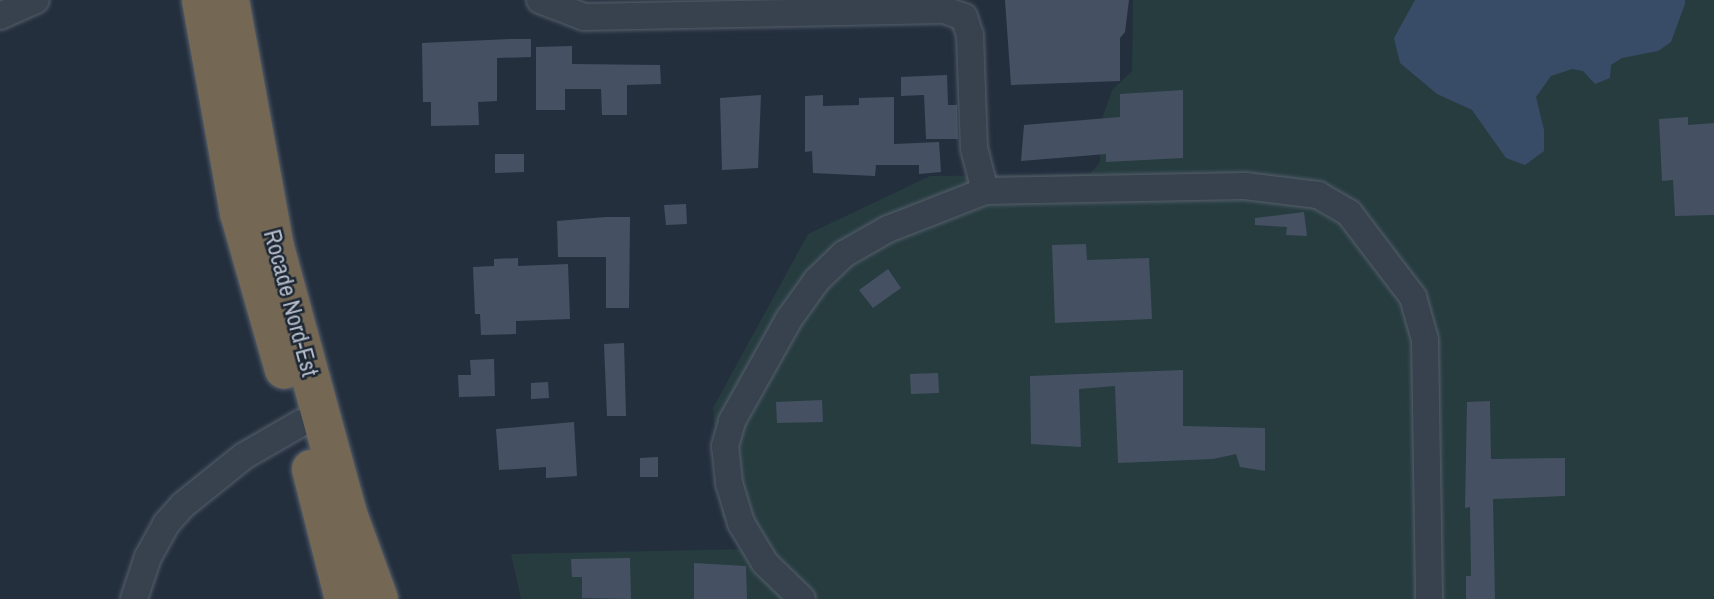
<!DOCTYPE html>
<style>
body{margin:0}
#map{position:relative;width:1714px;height:599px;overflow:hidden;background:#242f3e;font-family:"Archivo Narrow",sans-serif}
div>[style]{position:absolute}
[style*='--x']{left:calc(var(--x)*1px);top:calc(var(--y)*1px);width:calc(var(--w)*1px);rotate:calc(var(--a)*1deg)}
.green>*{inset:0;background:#263c3f}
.water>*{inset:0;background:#394c67}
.building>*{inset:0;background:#455162}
.roads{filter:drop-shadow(0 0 2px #565f6c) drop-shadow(0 0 2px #565f6c)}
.minor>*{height:26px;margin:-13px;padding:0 13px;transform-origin:13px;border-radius:13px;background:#38414e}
.highway>*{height:38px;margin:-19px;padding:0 19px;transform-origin:19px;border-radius:19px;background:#746855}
span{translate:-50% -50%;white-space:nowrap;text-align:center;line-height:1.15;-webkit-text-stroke:5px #1d2633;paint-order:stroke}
.street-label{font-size:24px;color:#b4bcc9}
</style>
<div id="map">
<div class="green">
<i style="clip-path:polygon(1133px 0,1714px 0,1714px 599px,521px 599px,511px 554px,750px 549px,722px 517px,713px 408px,808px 234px,930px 176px,1090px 174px,1100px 162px,1101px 122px,1112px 90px,1132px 71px)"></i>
</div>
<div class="water">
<i style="clip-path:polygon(1415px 0,1685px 0,1685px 4px,1671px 42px,1658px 51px,1622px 58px,1611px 65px,1610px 78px,1595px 84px,1583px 71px,1572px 69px,1551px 76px,1536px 97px,1544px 130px,1544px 151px,1525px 165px,1506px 158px,1472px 110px,1437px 94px,1400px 63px,1394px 38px)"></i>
</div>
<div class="building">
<i style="clip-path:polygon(1005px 0,1129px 0,1125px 32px,1120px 38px,1120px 81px,1011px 85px)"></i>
<i style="clip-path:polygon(510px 39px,531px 39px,531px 57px,497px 58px,497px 101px,478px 102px,479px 125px,431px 126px,431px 102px,423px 102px,422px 43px)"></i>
<i style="clip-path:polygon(572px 46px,572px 64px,660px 65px,661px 84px,627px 85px,627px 115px,602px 115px,601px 89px,565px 89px,565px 110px,536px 110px,536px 47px)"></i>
<i style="clip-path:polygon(947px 75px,948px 105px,957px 105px,958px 139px,926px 139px,924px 95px,901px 96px,901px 77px)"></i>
<i style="clip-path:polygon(1183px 90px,1183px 158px,1106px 162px,1106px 154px,1021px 161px,1024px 125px,1120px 117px,1120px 94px)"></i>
<i style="clip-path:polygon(761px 95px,758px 168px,722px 170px,720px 98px)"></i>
<i style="clip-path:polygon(823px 95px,823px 106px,859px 105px,859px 98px,894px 97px,894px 144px,939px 142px,941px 172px,919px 174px,919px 165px,876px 165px,875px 176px,813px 173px,812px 151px,805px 152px,805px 96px)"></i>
<i style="clip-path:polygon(1688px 117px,1688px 125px,1714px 123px,1714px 215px,1675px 216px,1673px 180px,1662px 181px,1659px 119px)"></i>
<i style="clip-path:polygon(495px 154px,524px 154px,524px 172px,495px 173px)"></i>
<i style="clip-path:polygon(686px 204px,687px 224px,666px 225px,664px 205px)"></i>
<i style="clip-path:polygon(1304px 212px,1307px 236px,1286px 235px,1287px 227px,1255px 225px,1255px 218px)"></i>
<i style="clip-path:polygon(606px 217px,630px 217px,629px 308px,606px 308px,606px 257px,558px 257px,557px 221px)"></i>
<i style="clip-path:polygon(1086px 244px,1087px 260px,1149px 258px,1152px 319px,1055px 323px,1052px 245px)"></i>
<i style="clip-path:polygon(518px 258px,518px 266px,568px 264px,570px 319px,516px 321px,516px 334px,481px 335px,480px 314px,475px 314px,473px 267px,494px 266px,494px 259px)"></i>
<i style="clip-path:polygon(888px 269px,901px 288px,873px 308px,859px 290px)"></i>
<i style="clip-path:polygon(624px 343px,626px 416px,607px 416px,604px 344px)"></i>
<i style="clip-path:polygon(494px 359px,495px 396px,459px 397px,458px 375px,471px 375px,470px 360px)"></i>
<i style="clip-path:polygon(1183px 370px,1183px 426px,1265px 428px,1265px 471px,1240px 467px,1236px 454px,1213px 459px,1118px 463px,1115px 386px,1079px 389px,1081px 447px,1031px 444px,1030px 376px)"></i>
<i style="clip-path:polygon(938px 373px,939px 393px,911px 394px,910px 374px)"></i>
<i style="clip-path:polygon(548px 382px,549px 398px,531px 399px,531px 383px)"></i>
<i style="clip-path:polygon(822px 400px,823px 422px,777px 423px,776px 402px)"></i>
<i style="clip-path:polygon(1490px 401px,1491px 459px,1565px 458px,1565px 496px,1493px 499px,1495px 599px,1466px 599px,1466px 576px,1471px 576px,1470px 507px,1465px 508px,1467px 402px)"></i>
<i style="clip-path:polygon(574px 422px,577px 476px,546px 478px,546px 467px,499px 470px,496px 429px)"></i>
<i style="clip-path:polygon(658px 457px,658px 477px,640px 477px,640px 458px)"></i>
<i style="clip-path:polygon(630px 558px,631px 599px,582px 598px,582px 577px,572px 577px,571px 559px)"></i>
<i style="clip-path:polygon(694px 563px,746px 566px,747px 599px,694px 599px)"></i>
</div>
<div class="roads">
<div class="minor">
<i style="--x:540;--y:0;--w:47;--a:21.1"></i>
<i style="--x:584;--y:17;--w:360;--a:-1.1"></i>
<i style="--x:944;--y:10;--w:21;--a:19"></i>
<i style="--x:964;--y:17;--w:19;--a:72"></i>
<i style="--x:970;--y:35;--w:113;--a:88"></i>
<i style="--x:974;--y:148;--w:44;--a:75.7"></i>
<i style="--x:0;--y:16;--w:39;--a:-24"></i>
<i style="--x:134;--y:599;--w:44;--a:-71.6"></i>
<i style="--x:148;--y:557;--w:38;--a:-61"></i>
<i style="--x:166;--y:524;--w:25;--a:-48"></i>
<i style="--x:183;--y:505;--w:78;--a:-38.8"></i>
<i style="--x:244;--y:456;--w:66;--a:-30.1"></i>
<i style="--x:802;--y:599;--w:52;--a:-135.8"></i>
<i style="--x:765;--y:563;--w:47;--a:-121"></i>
<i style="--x:741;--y:523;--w:42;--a:-106.7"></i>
<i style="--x:729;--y:483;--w:37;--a:-96"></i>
<i style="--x:725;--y:446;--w:26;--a:-74"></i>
<i style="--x:732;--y:421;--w:117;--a:-60.8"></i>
<i style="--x:789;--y:319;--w:48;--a:-54.3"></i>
<i style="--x:817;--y:280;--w:37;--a:-44"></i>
<i style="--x:844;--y:254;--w:51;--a:-29.6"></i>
<i style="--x:888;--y:229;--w:104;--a:-21.4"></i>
<i style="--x:985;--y:191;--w:260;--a:-1.1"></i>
<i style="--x:1245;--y:186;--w:74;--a:7"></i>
<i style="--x:1318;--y:195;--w:36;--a:30"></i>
<i style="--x:1349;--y:213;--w:106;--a:52.7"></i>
<i style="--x:1413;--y:297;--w:45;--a:74.4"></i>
<i style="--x:1425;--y:340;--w:259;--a:89.1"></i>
</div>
<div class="highway">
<i style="--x:201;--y:0;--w:216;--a:79.9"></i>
<i style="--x:239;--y:213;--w:163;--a:74"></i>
<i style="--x:230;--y:0;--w:251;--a:79.7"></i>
<i style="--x:275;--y:247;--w:277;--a:74.7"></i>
<i style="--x:348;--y:514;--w:90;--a:70"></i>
<i style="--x:311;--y:469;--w:134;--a:75.8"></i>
</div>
</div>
<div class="street-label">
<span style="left:291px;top:303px;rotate:75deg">Rocade Nord-Est</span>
</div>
</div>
